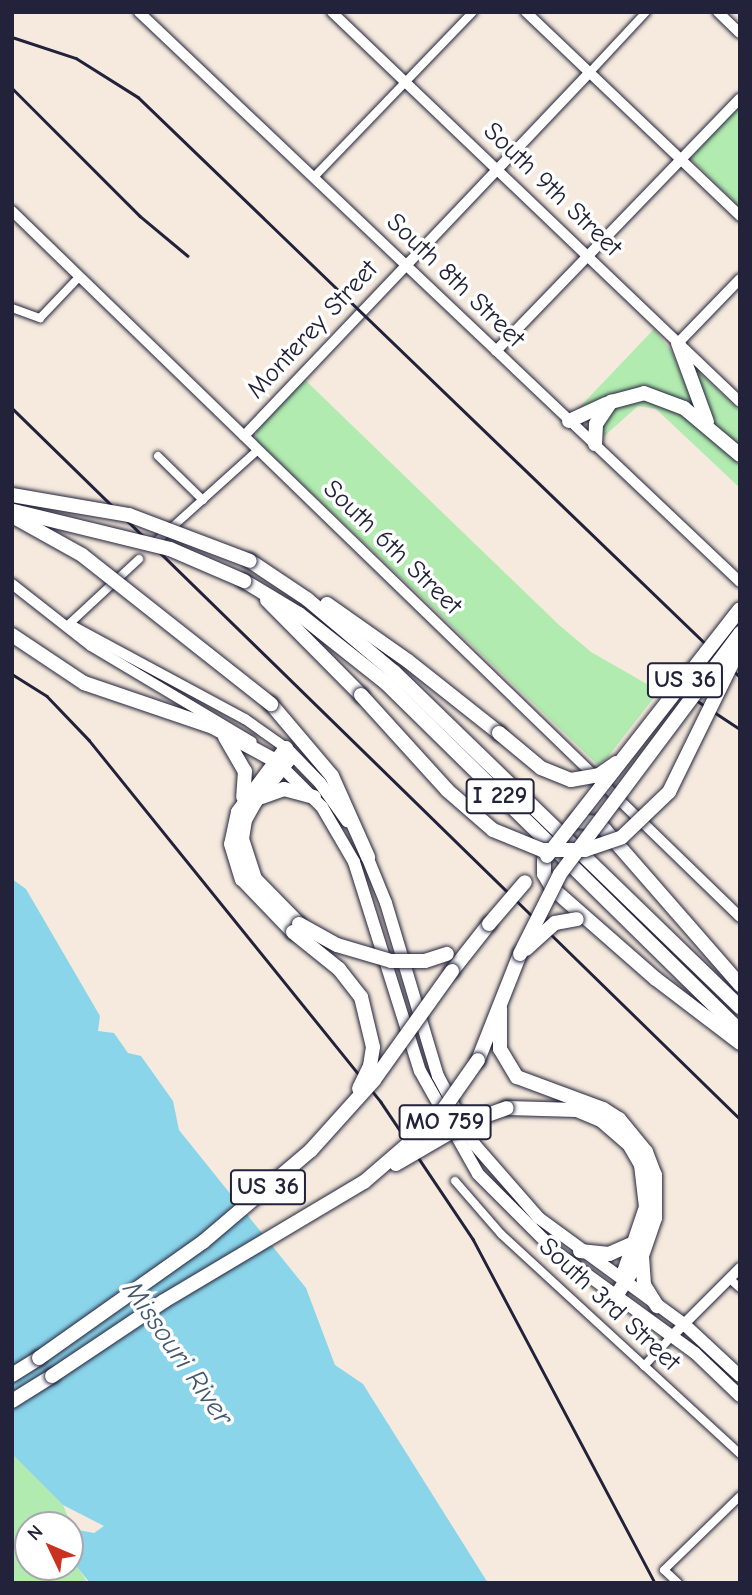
<!DOCTYPE html>
<style>
body{margin:0}
#map{position:relative;width:752px;height:1595px;overflow:hidden;background:#f5eadd;font-family:"Comic Neue",sans-serif}
div>[style]{position:absolute}
[style*='--x']{left:calc(var(--x)*1px);top:calc(var(--y)*1px);width:calc(var(--w)*1px);rotate:calc(var(--a)*1deg)}
.green>*{inset:0;background:#b1ebaf}
.water>*{inset:0;background:#8bd5eb}
.roads{filter:drop-shadow(0 0 2px #22223b) drop-shadow(0 0 2px #22223b)}
.street>*{height:8px;margin:-4px;padding:0 4px;transform-origin:4px;border-radius:4px;background:#fff}
.secondary>*{height:10px;margin:-5px;padding:0 5px;transform-origin:5px;border-radius:5px;background:#fff}
.primary>*{height:12px;margin:-6px;padding:0 6px;transform-origin:6px;border-radius:6px;background:#fff}
.highway>*{height:14px;margin:-7px;padding:0 7px;transform-origin:7px;border-radius:7px;background:#fff}
.rail>*{height:2.5px;margin:-1.25px;padding:0 1.25px;transform-origin:1.25px;border-radius:1.25px;background:#22223b}
.bridges{filter:drop-shadow(0 0 2px #22223b) drop-shadow(0 0 2px #22223b)}
.highway-bridge>*{height:14px;margin:-7px;padding:0 7px;transform-origin:7px;border-radius:7px;background:#fff}
span{translate:-50% -50%;white-space:nowrap;text-align:center;line-height:1.15;-webkit-text-stroke:7px #fff;paint-order:stroke}
.shield-label span{padding:2px 5px;background:#fff;border:2px solid;border-radius:5px;-webkit-text-stroke-width:0}
.shield-label{font-size:24px;color:#22223b;font-weight:700}
.street-label{font-size:26px;color:#22223b}
.water-label{font-size:28px;color:#425870;font-style:italic}
.frame{position:absolute;inset:0;border:14px solid #22223b;pointer-events:none}
.north{position:absolute;left:14px;top:1511px;width:70px;height:70px;box-sizing:border-box;background:#fff;border:2px solid #a7a7b1;border-radius:50%;rotate:314deg;font-size:19px;font-weight:700;line-height:28px;text-align:center;color:#22223b}
.north::after{content:'';display:block;margin:auto;width:24px;height:32px;background:#c8321e;clip-path:polygon(50% 0,100% 100%,50% 72%,0 100%)}
</style>
<div id="map">
<div class="green">
<i style="clip-path:polygon(740px 105px,740px 207px,690px 158px)"></i>
<i style="clip-path:polygon(654px 329px,672px 352px,698px 414px,677px 399px,639px 388px,623px 391px,574px 413px)"></i>
<i style="clip-path:polygon(690px 364px,740px 411px,740px 450px,708px 418px)"></i>
<i style="clip-path:polygon(304px 379px,559px 625px,591px 652px,659px 691px,607px 758px,598px 765px,256px 440px,257px 429px)"></i>
<i style="clip-path:polygon(644px 397px,669px 403px,740px 465px,740px 488px,656px 409px,638px 406px,602px 438px,600px 424px,609px 407px)"></i>
<i style="clip-path:polygon(12px 1454px,63px 1505px,73px 1529px,70px 1535px,70px 1525px,28px 1525px,28px 1567px,70px 1567px,70px 1556px,88px 1583px,12px 1583px)"></i>
</div>
<div class="water">
<i style="clip-path:polygon(12px 879px,26px 889px,100px 1016px,98px 1031px,114px 1033px,128px 1053px,141px 1056px,173px 1101px,179px 1130px,306px 1288px,335px 1365px,363px 1384px,488px 1583px,90px 1583px,72px 1561px,73px 1529px,94px 1533px,104px 1526px,63px 1505px,12px 1454px)"></i>
</div>
<div class="roads">
<div class="street">
<i style="--x:590;--y:72;--w:82;--a:-47"></i>
<i style="--x:314;--y:177;--w:229;--a:-46.1"></i>
<i style="--x:12;--y:308;--w:30;--a:20"></i>
<i style="--x:40;--y:318;--w:57;--a:-46.4"></i>
<i style="--x:158;--y:456;--w:63;--a:44.4"></i>
<i style="--x:159;--y:539;--w:133;--a:-42"></i>
<i style="--x:68;--y:625;--w:97;--a:-42.9"></i>
<i style="--x:455;--y:1181;--w:70;--a:49"></i>
<i style="--x:501;--y:1234;--w:325;--a:42.6"></i>
<i style="--x:730;--y:1279;--w:13;--a:42"></i>
<i style="--x:644;--y:1366;--w:41;--a:-47"></i>
<i style="--x:678;--y:1583;--w:19;--a:-137"></i>
<i style="--x:664;--y:1570;--w:106;--a:-44.2"></i>
</div>
<div class="secondary">
<i style="--x:139;--y:12;--w:828;--a:43.48"></i>
<i style="--x:332;--y:12;--w:564;--a:43.71"></i>
<i style="--x:526;--y:12;--w:296;--a:43.6"></i>
<i style="--x:718;--y:12;--w:30;--a:44"></i>
<i style="--x:12;--y:211;--w:1014;--a:44.12"></i>
<i style="--x:678;--y:343;--w:89;--a:-45.9"></i>
<i style="--x:496;--y:351;--w:351;--a:-46"></i>
<i style="--x:244;--y:436;--w:502;--a:-46.45"></i>
<i style="--x:12;--y:584;--w:100;--a:38.1"></i>
<i style="--x:91;--y:646;--w:187;--a:30.8"></i>
<i style="--x:74;--y:627;--w:194;--a:28.3"></i>
<i style="--x:245;--y:719;--w:50;--a:35.3"></i>
<i style="--x:672;--y:1336;--w:96;--a:-45"></i>
</div>
<div class="primary">
<i style="--x:286;--y:748;--w:49;--a:45.8"></i>
<i style="--x:320;--y:783;--w:47;--a:54.6"></i>
<i style="--x:276;--y:761;--w:65;--a:45"></i>
<i style="--x:322;--y:807;--w:64;--a:59.8"></i>
<i style="--x:354;--y:862;--w:219;--a:72.5"></i>
<i style="--x:420;--y:1071;--w:118;--a:60.6"></i>
<i style="--x:478;--y:1174;--w:110;--a:45"></i>
<i style="--x:556;--y:1252;--w:172;--a:36"></i>
<i style="--x:695;--y:1353;--w:62;--a:43.7"></i>
<i style="--x:364;--y:849;--w:58;--a:67.8"></i>
<i style="--x:386;--y:903;--w:181;--a:73.3"></i>
<i style="--x:438;--y:1076;--w:78;--a:61.8"></i>
<i style="--x:475;--y:1145;--w:97;--a:48.8"></i>
<i style="--x:539;--y:1218;--w:180;--a:36.2"></i>
<i style="--x:684;--y:1324;--w:76;--a:42.9"></i>
</div>
<div class="highway">
<i style="--x:678;--y:343;--w:84;--a:69.8"></i>
<i style="--x:569;--y:421;--w:41;--a:-24.7"></i>
<i style="--x:595;--y:444;--w:20;--a:-87"></i>
<i style="--x:596;--y:424;--w:27;--a:-56"></i>
<i style="--x:611;--y:402;--w:34;--a:-15"></i>
<i style="--x:644;--y:393;--w:43;--a:20.6"></i>
<i style="--x:684;--y:408;--w:73;--a:40"></i>
<i style="--x:250;--y:561;--w:69;--a:33.7"></i>
<i style="--x:307;--y:599;--w:114;--a:40"></i>
<i style="--x:394;--y:672;--w:482;--a:44.1"></i>
<i style="--x:244;--y:581;--w:64;--a:31"></i>
<i style="--x:299;--y:614;--w:111;--a:38.4"></i>
<i style="--x:386;--y:683;--w:496;--a:44.5"></i>
<i style="--x:267;--y:600;--w:134;--a:45.3"></i>
<i style="--x:327;--y:604;--w:99;--a:35.1"></i>
<i style="--x:408;--y:661;--w:116;--a:38.4"></i>
<i style="--x:12;--y:635;--w:87;--a:33.7"></i>
<i style="--x:84;--y:683;--w:136;--a:18.8"></i>
<i style="--x:213;--y:727;--w:72;--a:28.4"></i>
<i style="--x:271;--y:704;--w:94;--a:49.7"></i>
<i style="--x:332;--y:776;--w:89;--a:66"></i>
<i style="--x:225;--y:737;--w:39;--a:60"></i>
<i style="--x:245;--y:771;--w:26;--a:94"></i>
<i style="--x:286;--y:748;--w:80;--a:126.9"></i>
<i style="--x:238;--y:812;--w:33;--a:102"></i>
<i style="--x:231;--y:844;--w:37;--a:73"></i>
<i style="--x:242;--y:879;--w:74;--a:46.1"></i>
<i style="--x:290;--y:758;--w:56;--a:128.5"></i>
<i style="--x:255;--y:802;--w:21;--a:119"></i>
<i style="--x:245;--y:820;--w:19;--a:99"></i>
<i style="--x:242;--y:839;--w:42;--a:72"></i>
<i style="--x:255;--y:879;--w:63;--a:45.6"></i>
<i style="--x:262;--y:797;--w:23;--a:-20"></i>
<i style="--x:284;--y:789;--w:31;--a:15"></i>
<i style="--x:576;--y:821;--w:22;--a:5"></i>
<i style="--x:598;--y:823;--w:10;--a:45"></i>
<i style="--x:605;--y:830;--w:206;--a:48.9"></i>
<i style="--x:544;--y:859;--w:15;--a:90"></i>
<i style="--x:544;--y:874;--w:16;--a:60"></i>
<i style="--x:552;--y:888;--w:138;--a:41.2"></i>
<i style="--x:656;--y:979;--w:106;--a:37.3"></i>
<i style="--x:452;--y:971;--w:60;--a:-51.8"></i>
<i style="--x:500;--y:1008;--w:41;--a:90"></i>
<i style="--x:500;--y:1049;--w:33;--a:59"></i>
<i style="--x:517;--y:1077;--w:92;--a:20.4"></i>
<i style="--x:603;--y:1109;--w:19;--a:32"></i>
<i style="--x:619;--y:1119;--w:43;--a:50.7"></i>
<i style="--x:646;--y:1152;--w:25;--a:69"></i>
<i style="--x:655;--y:1175;--w:43;--a:90"></i>
<i style="--x:655;--y:1218;--w:40;--a:108.9"></i>
<i style="--x:642;--y:1256;--w:48;--a:123"></i>
<i style="--x:478;--y:1060;--w:114;--a:-68.4"></i>
<i style="--x:507;--y:1108;--w:70;--a:1.6"></i>
<i style="--x:577;--y:1110;--w:26;--a:23"></i>
<i style="--x:601;--y:1120;--w:37;--a:41"></i>
<i style="--x:629;--y:1144;--w:24;--a:60"></i>
<i style="--x:641;--y:1165;--w:42;--a:83.2"></i>
<i style="--x:646;--y:1207;--w:72;--a:108.7"></i>
<i style="--x:580;--y:1251;--w:29;--a:6"></i>
<i style="--x:609;--y:1254;--w:30;--a:-24"></i>
<i style="--x:642;--y:1256;--w:29;--a:86"></i>
<i style="--x:644;--y:1285;--w:25;--a:58"></i>
<i style="--x:12;--y:1375;--w:32;--a:-32"></i>
<i style="--x:12;--y:1401;--w:47;--a:-32"></i>
</div>
</div>
<div class="rail">
<i style="--x:12;--y:37;--w:67;--a:18.2"></i>
<i style="--x:76;--y:58;--w:73;--a:32.2"></i>
<i style="--x:138;--y:97;--w:836;--a:43.93"></i>
<i style="--x:12;--y:88;--w:181;--a:45"></i>
<i style="--x:140;--y:216;--w:62;--a:39.8"></i>
<i style="--x:12;--y:408;--w:1018;--a:44.32"></i>
<i style="--x:12;--y:674;--w:41;--a:32.2"></i>
<i style="--x:47;--y:696;--w:61;--a:46.3"></i>
<i style="--x:89;--y:740;--w:465;--a:51.1"></i>
<i style="--x:381;--y:1102;--w:165;--a:56.1"></i>
<i style="--x:473;--y:1239;--w:389;--a:62.1"></i>
<i style="--x:696;--y:700;--w:53;--a:33.4"></i>
</div>
<div class="bridges">
<div class="highway-bridge">
<i style="--x:12;--y:495;--w:119;--a:9.7"></i>
<i style="--x:129;--y:515;--w:129;--a:20.8"></i>
<i style="--x:14;--y:511;--w:161;--a:13.7"></i>
<i style="--x:170;--y:549;--w:81;--a:23.4"></i>
<i style="--x:12;--y:516;--w:80;--a:29.1"></i>
<i style="--x:82;--y:555;--w:241;--a:38.3"></i>
<i style="--x:361;--y:695;--w:128;--a:47.8"></i>
<i style="--x:447;--y:790;--w:61;--a:41"></i>
<i style="--x:493;--y:830;--w:53;--a:22.2"></i>
<i style="--x:542;--y:850;--w:43;--a:0"></i>
<i style="--x:585;--y:850;--w:39;--a:-19"></i>
<i style="--x:622;--y:837;--w:65;--a:-43.8"></i>
<i style="--x:669;--y:792;--w:161;--a:-63.9"></i>
<i style="--x:499;--y:733;--w:55;--a:39.8"></i>
<i style="--x:541;--y:768;--w:32;--a:22"></i>
<i style="--x:571;--y:780;--w:28;--a:-10"></i>
<i style="--x:599;--y:775;--w:21;--a:-35"></i>
<i style="--x:547;--y:856;--w:313;--a:-52"></i>
<i style="--x:299;--y:924;--w:43;--a:28.9"></i>
<i style="--x:337;--y:945;--w:56;--a:16.5"></i>
<i style="--x:391;--y:961;--w:34;--a:0"></i>
<i style="--x:425;--y:961;--w:23;--a:-18"></i>
<i style="--x:489;--y:924;--w:55;--a:-49.4"></i>
<i style="--x:293;--y:932;--w:59;--a:38.8"></i>
<i style="--x:339;--y:969;--w:36;--a:52"></i>
<i style="--x:361;--y:997;--w:51;--a:76.5"></i>
<i style="--x:373;--y:1047;--w:19;--a:99"></i>
<i style="--x:370;--y:1066;--w:25;--a:116"></i>
<i style="--x:526;--y:949;--w:39;--a:-42"></i>
<i style="--x:555;--y:923;--w:22;--a:-10"></i>
<i style="--x:520;--y:954;--w:89;--a:-63.4"></i>
<i style="--x:560;--y:874;--w:301;--a:-53.2"></i>
<i style="--x:396;--y:1164;--w:83;--a:-30.3"></i>
<i style="--x:468;--y:1122;--w:41;--a:-19.7"></i>
<i style="--x:39;--y:1358;--w:201;--a:-35.3"></i>
<i style="--x:203;--y:1242;--w:142;--a:-40.4"></i>
<i style="--x:311;--y:1150;--w:94;--a:-48"></i>
<i style="--x:374;--y:1080;--w:134;--a:-54.4"></i>
<i style="--x:52;--y:1376;--w:135;--a:-33.8"></i>
<i style="--x:164;--y:1301;--w:233;--a:-30.8"></i>
<i style="--x:364;--y:1182;--w:95;--a:-40.7"></i>
<i style="--x:436;--y:1120;--w:73;--a:-55"></i>
</div>
</div>
<div class="shield-label">
<span style="left:685px;top:680px">US 36</span>
<span style="left:500px;top:796px">I 229</span>
<span style="left:445px;top:1122px">MO 759</span>
<span style="left:268px;top:1187px">US 36</span>
</div>
<div class="street-label">
<span style="left:552px;top:190px;rotate:44deg">South 9th Street</span>
<span style="left:455px;top:281px;rotate:44deg">South 8th Street</span>
<span style="left:313px;top:330px;rotate:-47deg">Monterey Street</span>
<span style="left:392px;top:548px;rotate:44deg">South 6th Street</span>
<span style="left:609px;top:1305px;rotate:43deg">South 3rd Street</span>
</div>
<div class="water-label">
<span style="left:178px;top:1353px;rotate:55deg">Missouri River</span>
</div>
<div class="frame"></div>
<div class="north">N</div>
</div>
